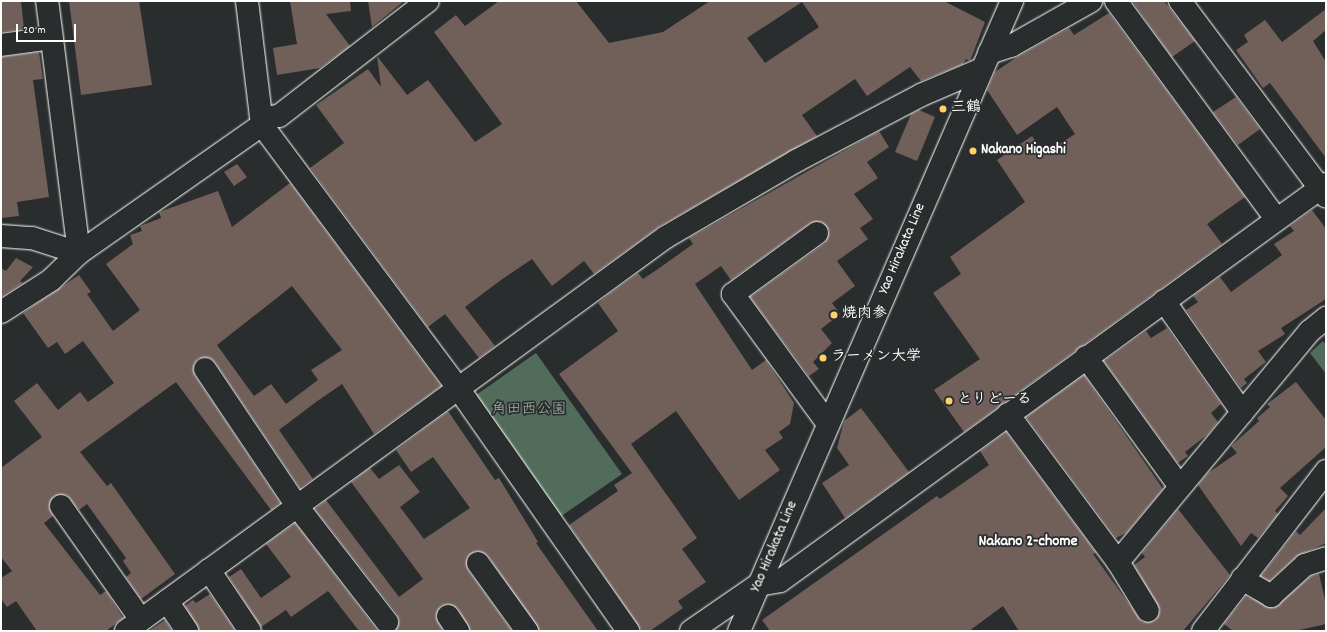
<!DOCTYPE html>
<meta charset="utf-8">
<style>
body{margin:0}
#map{position:relative;width:1327px;height:632px;overflow:hidden;background:#2a2d2e;font-family:Dekko,"Klee One",sans-serif}
div>[style]{position:absolute}
[style*='--x']{left:calc(var(--x)*1px);top:calc(var(--y)*1px);width:calc(var(--w)*1px);rotate:calc(var(--a)*1deg)}
.green>*{inset:0;background:#526c5b}
.building>*{inset:0;background:#715f5a}
.roads{filter:drop-shadow(0 0 1px #fff) drop-shadow(0 0 1px #fff)}
.minor>*{height:22px;margin:-11px;padding:0 11px;transform-origin:11px;border-radius:11px;background:#2a2d2e}
.major>*{height:22px;margin:-11px;padding:0 11px;transform-origin:11px;border-radius:11px;background:#2a2d2e}
.dots>*{width:11px;height:11px;translate:-50% -50%;box-sizing:border-box;border:2px solid #2a2d2e;border-radius:50%}
span{translate:-50% -50%;white-space:nowrap;text-align:center;line-height:1.15;-webkit-text-stroke:3.5px #2a2d2e;paint-order:stroke}
.poi-label{font-size:15px;color:#fff;font-weight:700}
.left{translate:0 -50%;text-align:left}
.street-label{font-size:15px;color:#fff}
.park-label{font-size:15px;color:#a8b6ad}
.neighbourhood-label{font-size:16px;color:#fff;font-weight:700}
.frame{position:absolute;inset:0;border:2px solid #fff;pointer-events:none}
.scale{position:absolute;left:16px;top:24px;width:60px;height:18px;box-sizing:border-box;border:2px solid #fff;border-top:0;padding-left:5px;font-size:12px;line-height:14px;white-space:nowrap;color:#fff;-webkit-text-stroke:3px #2a2d2e;paint-order:stroke}
</style>
<div id="map">
<div class="green">
<i style="clip-path:polygon(1323px 341px,1326px 345px,1326px 374px,1310px 353px)"></i>
<i style="clip-path:polygon(536px 353px,622px 474px,557px 519px,476px 395px)"></i>
</div>
<div class="building">
<i style="clip-path:polygon(1px 1px,21px 1px,24px 29px,1px 32px)"></i>
<i style="clip-path:polygon(69px 1px,139px 1px,152px 85px,81px 95px)"></i>
<i style="clip-path:polygon(290px 1px,350px 1px,351px 11px,326px 14px,350px 46px,320px 68px,277px 75px,273px 48px,297px 44px)"></i>
<i style="clip-path:polygon(368px 1px,404px 1px,372px 27px)"></i>
<i style="clip-path:polygon(evenodd,499px 1px,576px 1px,609px 43px,663px 32px,710px 1px,944px 1px,985px 22px,970px 61px,966px 59px,963px 64px,921px 81px,910px 67px,867px 96px,855px 79px,802px 115px,817px 136px,660px 226px,594px 274px,584px 261px,552px 286px,532px 259px,501px 280px,465px 307px,495px 346px,479px 358px,445px 314px,428px 327px,310px 168px,344px 143px,316px 105px,368px 69px,381px 87px,377px 56px,407px 95px,428px 80px,475px 142px,502px 124px,434px 32px,456px 15px,465px 26px,499px 1px,802px 2px,819px 27px,765px 63px,747px 38px,802px 2px)"></i>
<i style="clip-path:polygon(1132px 1px,1164px 1px,1195px 41px,1172px 57px)"></i>
<i style="clip-path:polygon(1326px 9px,1326px 30px,1313px 41px,1326px 62px,1326px 158px,1270px 83px,1263px 88px,1236px 50px,1248px 42px,1244px 35px,1265px 20px,1282px 42px)"></i>
<i style="clip-path:polygon(1109px 13px,1245px 197px,1207px 224px,1222px 244px,964px 432px,934px 390px,980px 359px,933px 293px,961px 274px,950px 257px,1025px 202px,997px 160px,1032px 136px,1044px 154px,1075px 134px,1057px 107px,1017px 135px,987px 90px,995px 72px,1020px 55px,1069px 28px,1074px 35px)"></i>
<i style="clip-path:polygon(39px 52px,43px 79px,33px 80px,49px 197px,17px 202px,19px 216px,1px 218px,1px 57px)"></i>
<i style="clip-path:polygon(1236px 97px,1260px 129px,1238px 145px,1213px 112px)"></i>
<i style="clip-path:polygon(919px 110px,935px 117px,917px 161px,895px 152px,911px 114px)"></i>
<i style="clip-path:polygon(879px 131px,889px 147px,867px 162px,878px 178px,854px 194px,873px 219px,860px 228px,868px 239px,837px 261px,855px 286px,832px 303px,840px 314px,821px 329px,832px 343px,813px 362px,819px 369px,809px 376px,750px 297px,825px 243px,829px 231px,822px 222px,810px 223px,731px 280px,721px 266px,695px 284px,752px 370px,766px 360px,794px 403px,790px 424px,779px 432px,783px 438px,765px 450px,780px 470px,739px 500px,676px 411px,631px 444px,697px 538px,682px 549px,706px 582px,678px 601px,683px 608px,650px 631px,642px 631px,569px 525px,618px 491px,614px 485px,632px 473px,559px 374px,618px 331px,598px 303px,609px 294px,638px 273px,643px 279px,658px 269px,693px 244px,689px 238px)"></i>
<i style="clip-path:polygon(237px 164px,247px 177px,234px 186px,224px 172px)"></i>
<i style="clip-path:polygon(evenodd,290px 183px,441px 386px,374px 434px,342px 384px,316px 402px,279px 430px,313px 479px,300px 488px,215px 362px,210px 358px,198px 358px,194px 364px,195px 376px,280px 503px,271px 510px,176px 382px,80px 452px,107px 486px,111px 483px,175px 574px,141px 599px,126px 577px,131px 573px,123px 561px,126px 558px,87px 504px,79px 510px,67px 495px,54px 496px,49px 507px,53px 516px,44px 523px,100px 595px,106px 591px,123px 618px,106px 631px,37px 631px,16px 601px,7px 607px,1px 599px,1px 578px,12px 571px,1px 557px,1px 468px,42px 437px,14px 401px,37px 383px,58px 410px,80px 392px,88px 402px,114px 383px,83px 341px,65px 354px,57px 342px,48px 348px,23px 313px,79px 275px,91px 292px,87px 294px,113px 331px,140px 310px,106px 264px,133px 244px,130px 235px,142px 231px,140px 226px,161px 218px,159px 212px,218px 191px,232px 227px,290px 183px,292px 286px,342px 350px,311px 370px,318px 380px,286px 404px,271px 384px,254px 396px,217px 345px,292px 286px)"></i>
<i style="clip-path:polygon(1312px 210px,1326px 229px,1326px 299px,1281px 328px,1285px 334px,1258px 351px,1266px 362px,1244px 379px,1247px 383px,1241px 388px,1186px 310px,1198px 302px,1193px 296px,1220px 277px,1231px 292px,1282px 255px,1274px 244px,1294px 231px,1290px 226px)"></i>
<i style="clip-path:polygon(16px 258px,33px 267px,20px 281px,23px 283px,1px 297px,1px 268px,6px 271px)"></i>
<i style="clip-path:polygon(1167px 328px,1221px 404px,1211px 413px,1218px 422px,1207px 435px,1185px 452px,1188px 456px,1178px 463px,1104px 361px,1146px 331px,1151px 338px)"></i>
<i style="clip-path:polygon(1084px 375px,1163px 489px,1126px 533px,1116px 538px,1026px 417px)"></i>
<i style="clip-path:polygon(1296px 382px,1326px 420px,1326px 447px,1280px 488px,1288px 496px,1275px 511px,1278px 514px,1258px 538px,1251px 533px,1241px 546px,1198px 485px,1208px 473px,1237px 453px,1231px 446px,1259px 421px,1257px 418px,1270px 407px,1267px 404px)"></i>
<i style="clip-path:polygon(861px 408px,909px 472px,845px 518px,822px 483px,849px 465px,837px 448px,844px 421px)"></i>
<i style="clip-path:polygon(448px 411px,495px 480px,499px 478px,538px 542px,536px 543px,598px 631px,539px 631px,488px 556px,477px 551px,467px 558px,468px 570px,512px 631px,470px 631px,458px 609px,448px 604px,441px 606px,436px 616px,443px 631px,395px 631px,399px 621px,397px 614px,315px 509px,326px 500px,399px 597px,423px 579px,351px 482px,370px 468px,379px 479px,399px 465px,420px 492px,400px 507px,424px 539px,470px 508px,433px 457px,411px 472px,396px 450px)"></i>
<i style="clip-path:polygon(1006px 432px,1096px 553px,1093px 554px,1142px 622px,1155px 621px,1160px 610px,1134px 565px,1145px 557px,1142px 553px,1178px 509px,1230px 575px,1183px 631px,1019px 631px,1003px 606px,969px 631px,770px 631px,762px 620px,937px 496px,940px 499px,989px 465px,980px 451px)"></i>
<i style="clip-path:polygon(1326px 508px,1326px 543px,1297px 556px,1269px 581px,1261px 576px,1296px 531px,1300px 535px)"></i>
<i style="clip-path:polygon(295px 523px,377px 630px,379px 631px,359px 631px,328px 591px,291px 617px,286px 610px,261px 627px,229px 577px,241px 569px,261px 598px,291px 577px,266px 544px)"></i>
<i style="clip-path:polygon(1319px 574px,1326px 604px,1326px 624px,1295px 631px,1233px 631px,1224px 624px,1246px 596px,1273px 608px,1311px 576px)"></i>
<i style="clip-path:polygon(210px 594px,235px 631px,199px 631px,185px 606px,193px 600px,196px 603px)"></i>
<i style="clip-path:polygon(165px 620px,172px 631px,149px 631px)"></i>
</div>
<div class="roads">
<div class="minor">
<i style="--x:1116;--y:1;--w:270;--a:53.7"></i>
<i style="--x:1180;--y:1;--w:244;--a:53.2"></i>
<i style="--x:1;--y:45;--w:51;--a:-7.8"></i>
<i style="--x:989;--y:53;--w:23;--a:-18"></i>
<i style="--x:1011;--y:46;--w:92;--a:-29.4"></i>
<i style="--x:264;--y:118;--w:15;--a:-8"></i>
<i style="--x:279;--y:116;--w:188;--a:-37.7"></i>
<i style="--x:262;--y:125;--w:328;--a:53.3"></i>
<i style="--x:458;--y:388;--w:297;--a:55"></i>
<i style="--x:817;--y:233;--w:104;--a:144"></i>
<i style="--x:733;--y:294;--w:161;--a:53.8"></i>
<i style="--x:1;--y:236;--w:31;--a:4"></i>
<i style="--x:32;--y:238;--w:49;--a:17.7"></i>
<i style="--x:79;--y:253;--w:223;--a:-35"></i>
<i style="--x:262;--y:125;--w:125;--a:-96.9"></i>
<i style="--x:1164;--y:301;--w:136;--a:54.9"></i>
<i style="--x:1;--y:312;--w:59;--a:-32.6"></i>
<i style="--x:51;--y:280;--w:39;--a:-44"></i>
<i style="--x:79;--y:253;--w:254;--a:-97.2"></i>
<i style="--x:1086;--y:357;--w:160;--a:54.1"></i>
<i style="--x:205;--y:369;--w:165;--a:56.1"></i>
<i style="--x:297;--y:506;--w:147;--a:52.2"></i>
<i style="--x:1008;--y:414;--w:184;--a:53.4"></i>
<i style="--x:1118;--y:562;--w:57;--a:58.5"></i>
<i style="--x:61;--y:506;--w:139;--a:54.9"></i>
<i style="--x:1118;--y:562;--w:300;--a:-50.3"></i>
<i style="--x:1310;--y:331;--w:21;--a:-39"></i>
<i style="--x:478;--y:563;--w:84;--a:54.2"></i>
<i style="--x:209;--y:570;--w:73;--a:56.1"></i>
<i style="--x:1242;--y:579;--w:34;--a:30"></i>
<i style="--x:1271;--y:596;--w:46;--a:-42.4"></i>
<i style="--x:1305;--y:565;--w:22;--a:-18"></i>
<i style="--x:167;--y:601;--w:36;--a:56"></i>
<i style="--x:448;--y:616;--w:18;--a:56"></i>
<i style="--x:126;--y:631;--w:668;--a:-36.12"></i>
<i style="--x:666;--y:237;--w:151;--a:-30.3"></i>
<i style="--x:796;--y:161;--w:141;--a:-27.8"></i>
<i style="--x:921;--y:95;--w:64;--a:-23"></i>
<i style="--x:691;--y:631;--w:81;--a:-34.5"></i>
<i style="--x:758;--y:585;--w:22;--a:-10"></i>
<i style="--x:780;--y:581;--w:675;--a:-36.02"></i>
<i style="--x:1203;--y:631;--w:202;--a:-52.4"></i>
</div>
<div class="major">
<i style="--x:739;--y:631;--w:687;--a:-66.57"></i>
</div>
</div>
<div class="dots">
<i style="left:943px;top:109px;background:#ffd166"></i>
<i style="left:973px;top:151px;background:#ffd166"></i>
<i style="left:834px;top:315px;background:#ffd166"></i>
<i style="left:823px;top:358px;background:#ffd166"></i>
<i style="left:949px;top:401px;background:#ffd166"></i>
</div>
<div class="poi-label">
<span class="left" style="left:951px;top:109px">三鶴</span>
<span class="left" style="left:981px;top:151px">Nakano Higashi</span>
<span class="left" style="left:842px;top:315px">焼肉参</span>
<span class="left" style="left:831px;top:358px">ラーメン大学</span>
<span class="left" style="left:957px;top:401px">とりどーる</span>
</div>
<div class="street-label">
<span style="left:903px;top:249px;rotate:-67deg">Yao Hirakata Line</span>
<span style="left:775px;top:547px;rotate:-67deg">Yao Hirakata Line</span>
</div>
<div class="park-label">
<span style="left:529px;top:411px">角田西公園</span>
</div>
<div class="neighbourhood-label">
<span style="left:1028px;top:542px">Nakano 2-chome</span>
</div>
<div class="frame"></div>
<div class="scale">20 m</div>
</div>
